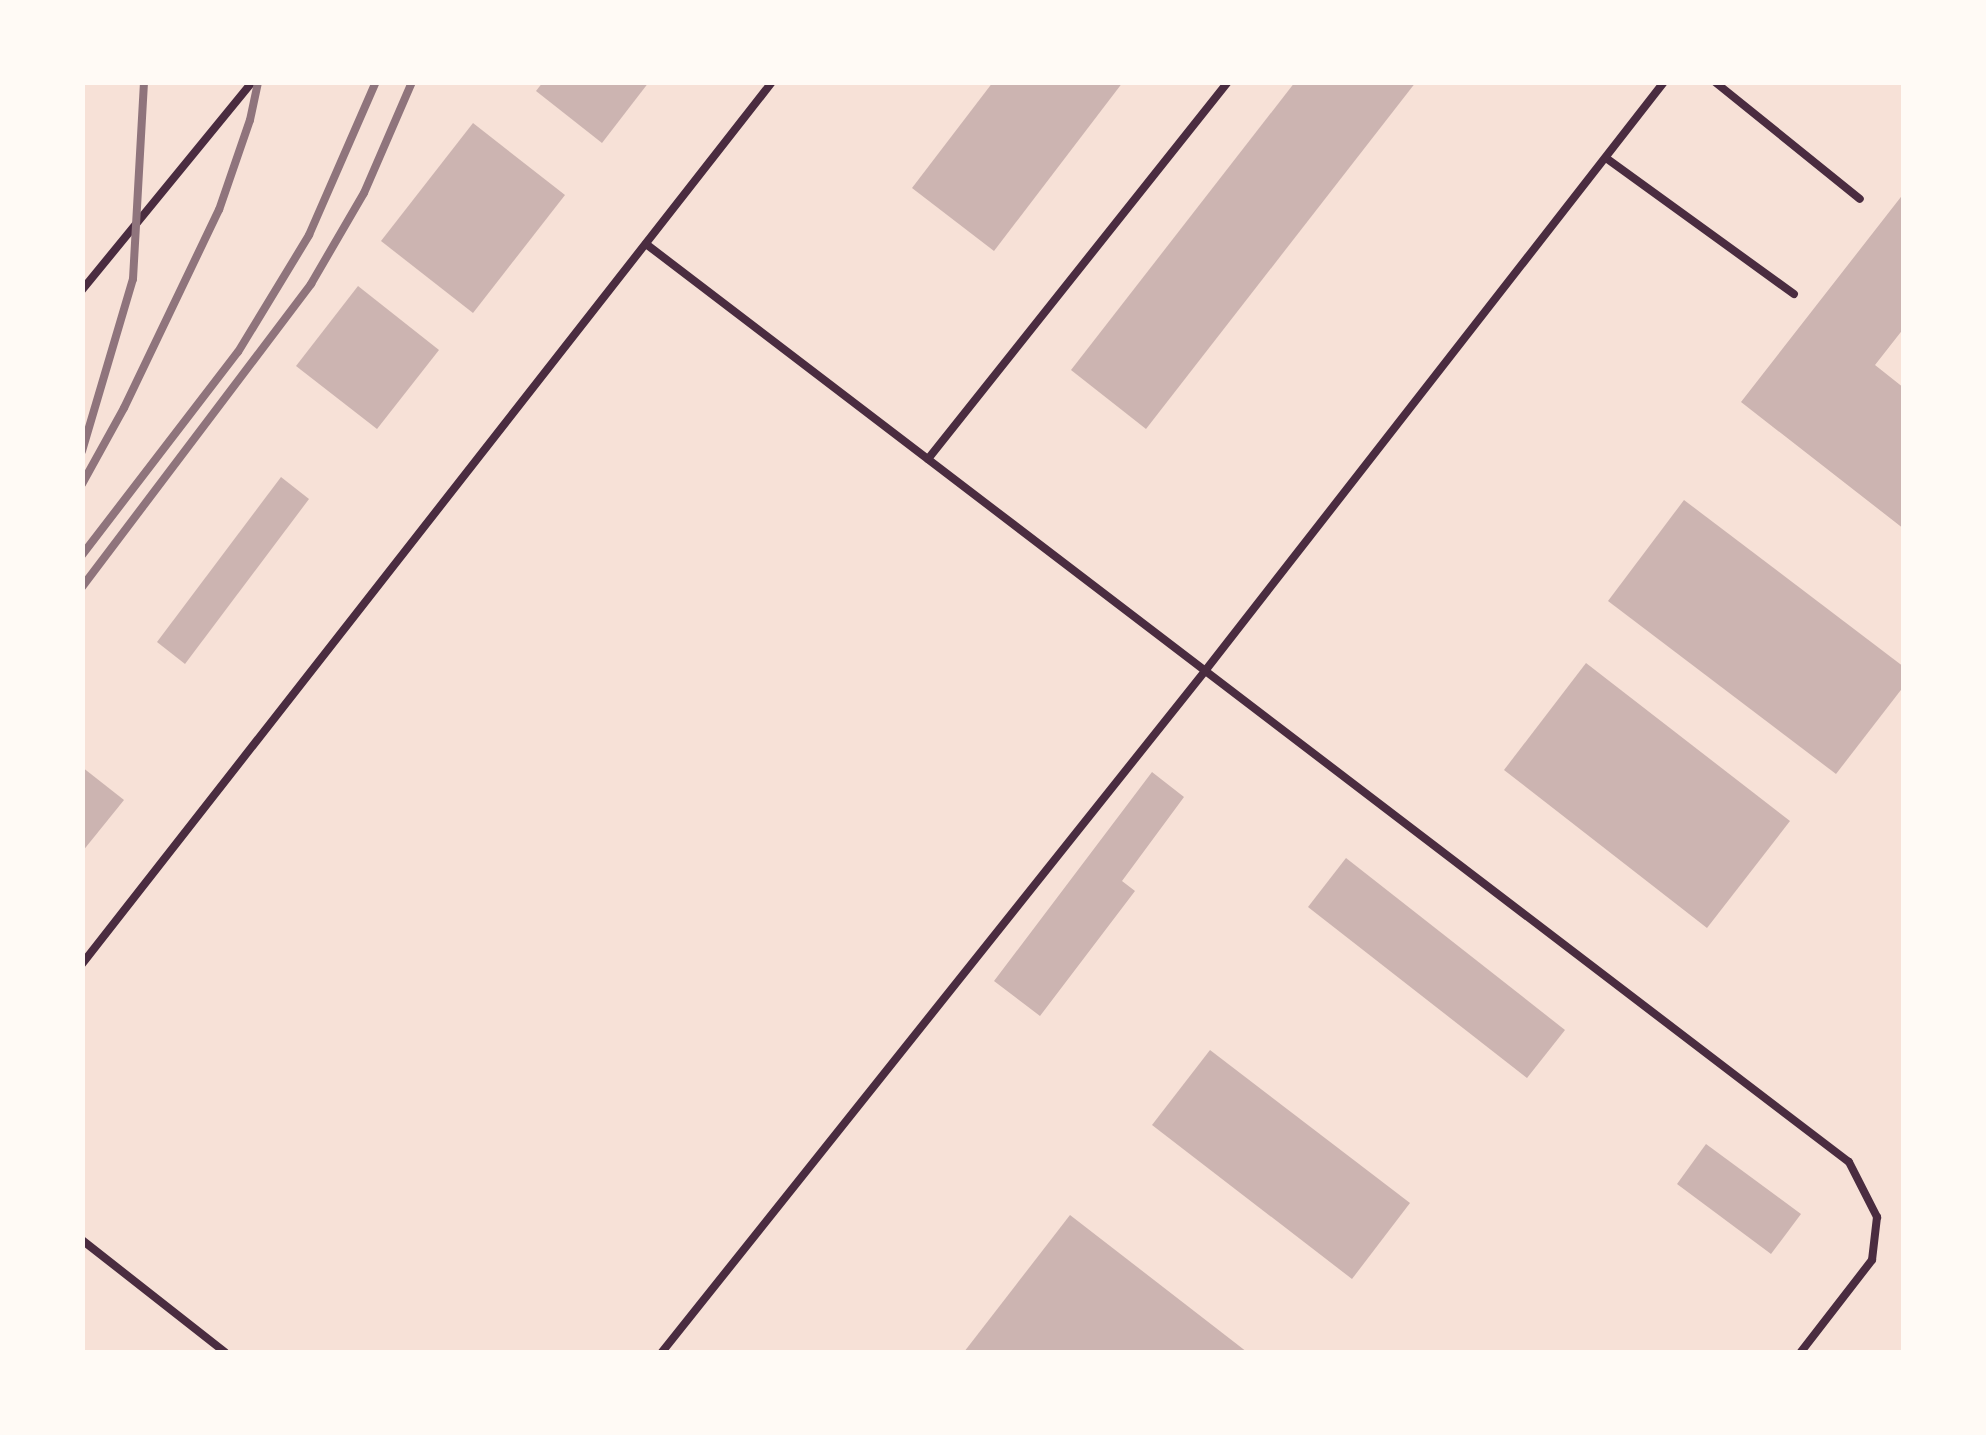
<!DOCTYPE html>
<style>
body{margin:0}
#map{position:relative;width:1986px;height:1435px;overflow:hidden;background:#f7e1d7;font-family:"Fira Sans",sans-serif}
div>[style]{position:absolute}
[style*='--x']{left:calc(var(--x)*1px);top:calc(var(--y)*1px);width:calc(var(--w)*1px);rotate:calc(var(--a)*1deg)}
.building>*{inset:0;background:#ccb4b1}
.service>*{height:8px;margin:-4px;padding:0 4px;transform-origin:4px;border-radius:4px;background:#4a2c40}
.rail>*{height:8px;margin:-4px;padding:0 4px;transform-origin:4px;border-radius:4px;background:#8f747c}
span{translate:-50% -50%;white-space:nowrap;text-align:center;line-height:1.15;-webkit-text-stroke:8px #fffaf5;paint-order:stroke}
.frame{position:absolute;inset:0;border:85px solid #fffaf5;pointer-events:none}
</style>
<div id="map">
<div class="building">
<i style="clip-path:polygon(543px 82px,649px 82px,602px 143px,536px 91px)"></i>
<i style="clip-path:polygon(993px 82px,1123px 82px,994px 251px,912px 188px)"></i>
<i style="clip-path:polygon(1295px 82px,1416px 82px,1146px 429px,1071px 370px)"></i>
<i style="clip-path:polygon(473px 123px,565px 195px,473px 313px,381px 241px)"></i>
<i style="clip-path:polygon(1904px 193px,1904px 328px,1875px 365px,1904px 388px,1904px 529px,1741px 402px)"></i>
<i style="clip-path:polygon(358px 286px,439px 350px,377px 429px,296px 366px)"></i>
<i style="clip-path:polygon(281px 477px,309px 499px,185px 664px,157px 642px)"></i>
<i style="clip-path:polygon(1684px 500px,1904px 667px,1904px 686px,1836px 774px,1608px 601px)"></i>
<i style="clip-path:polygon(1586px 663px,1790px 821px,1707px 928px,1504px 770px)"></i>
<i style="clip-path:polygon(82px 767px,124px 800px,82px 852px)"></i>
<i style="clip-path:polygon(1152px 772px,1184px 797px,1122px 881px,1135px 891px,1040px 1016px,994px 981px)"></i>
<i style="clip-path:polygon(1346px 858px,1565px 1030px,1527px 1078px,1308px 907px)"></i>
<i style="clip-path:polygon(1210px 1050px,1410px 1203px,1352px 1279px,1152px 1125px)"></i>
<i style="clip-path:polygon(1706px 1144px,1801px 1214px,1771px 1254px,1677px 1184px)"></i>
<i style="clip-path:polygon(1070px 1215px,1247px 1352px,964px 1352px)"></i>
</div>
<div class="service">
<i style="--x:1715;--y:82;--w:186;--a:38.9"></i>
<i style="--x:1606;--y:158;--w:232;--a:35.9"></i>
<i style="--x:646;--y:244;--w:1513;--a:37.35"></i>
<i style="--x:1849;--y:1162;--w:62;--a:63"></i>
<i style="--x:1877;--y:1217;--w:43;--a:96.6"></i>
<i style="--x:1872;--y:1260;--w:116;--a:127.7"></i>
<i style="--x:82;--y:290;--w:269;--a:-50.7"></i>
<i style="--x:928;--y:459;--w:482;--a:-51.5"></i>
<i style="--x:82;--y:964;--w:1120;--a:-51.96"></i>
<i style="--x:82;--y:1240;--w:182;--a:38.1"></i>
<i style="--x:662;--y:1352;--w:871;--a:-51.43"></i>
<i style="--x:1205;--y:671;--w:747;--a:-52.07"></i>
</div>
<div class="rail">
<i style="--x:82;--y:451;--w:179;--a:-73.5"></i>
<i style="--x:133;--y:279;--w:197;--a:-86.8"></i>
<i style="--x:82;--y:484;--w:87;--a:-61.1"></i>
<i style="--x:124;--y:408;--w:220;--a:-64.4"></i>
<i style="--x:219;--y:210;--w:95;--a:-71"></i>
<i style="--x:250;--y:120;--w:39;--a:-78"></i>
<i style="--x:82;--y:555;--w:256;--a:-52.5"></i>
<i style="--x:238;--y:352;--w:137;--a:-58.7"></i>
<i style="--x:309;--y:235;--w:167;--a:-66.4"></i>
<i style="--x:82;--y:587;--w:380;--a:-52.9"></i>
<i style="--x:311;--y:284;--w:105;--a:-59.8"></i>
<i style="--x:364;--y:193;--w:121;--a:-66.6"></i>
</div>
<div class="frame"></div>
</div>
